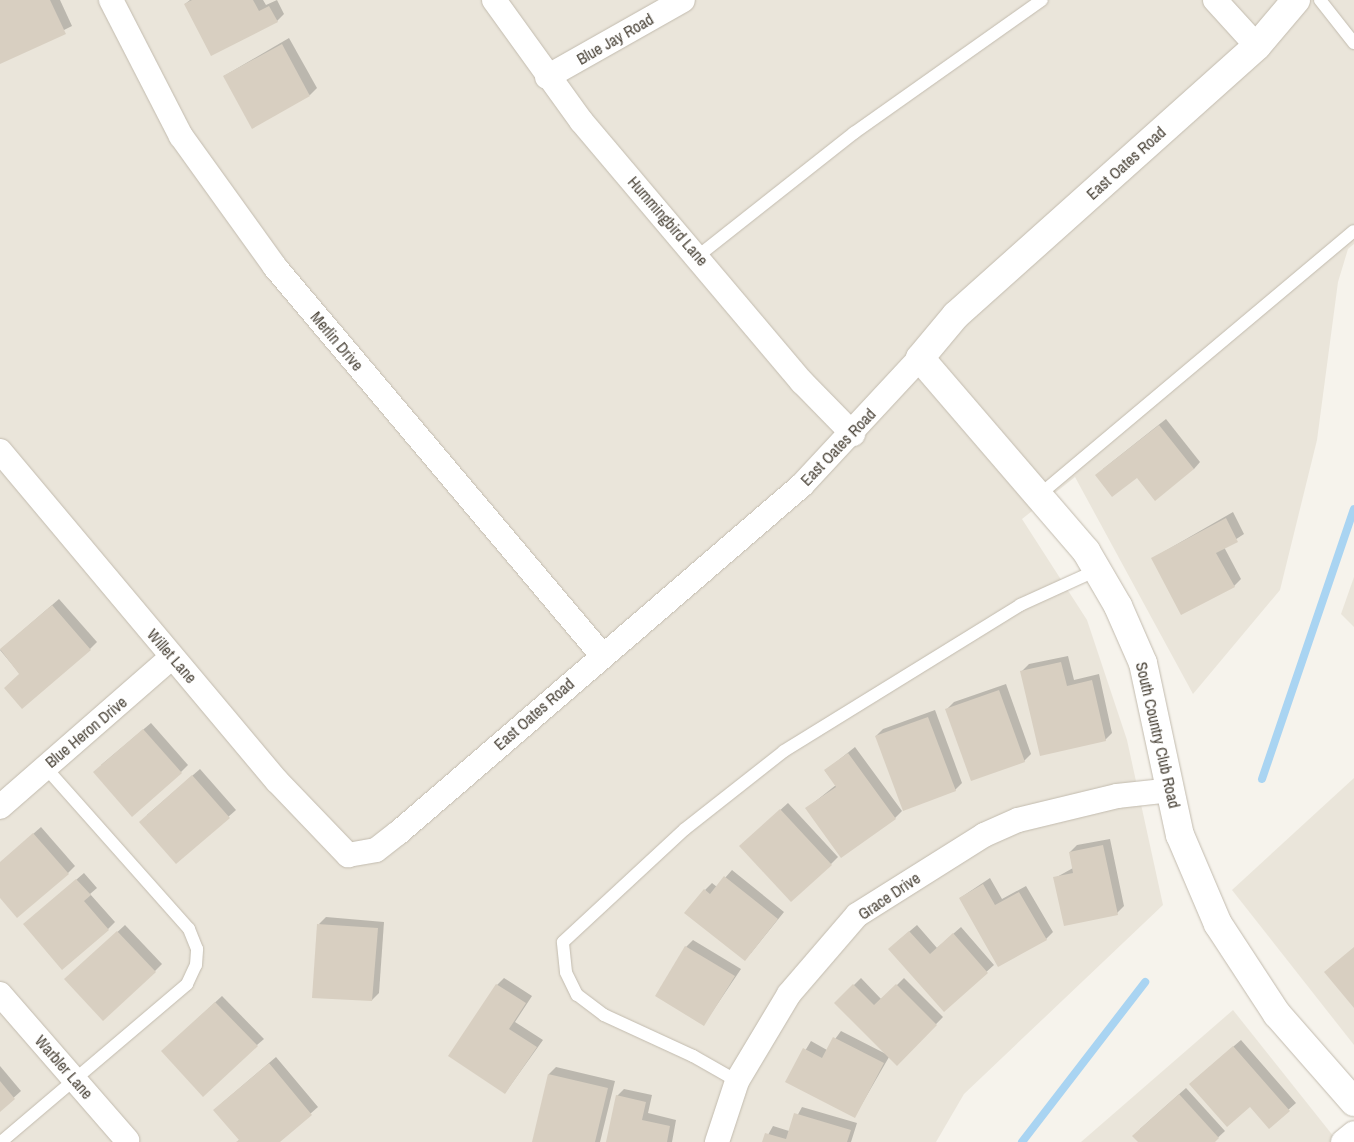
<!DOCTYPE html>
<style>
body{margin:0}
#map{position:relative;width:1354px;height:1142px;overflow:hidden;background:#f6f3ec;font-family:"Archivo Narrow",sans-serif}
div>[style]{position:absolute}
[style*='--x']{left:calc(var(--x)*1px);top:calc(var(--y)*1px);width:calc(var(--w)*1px);rotate:calc(var(--a)*1deg)}
.residential>*{inset:0;background:#eae5da}
.shadow>*{inset:0;background:#0003}
.stream>*{height:8px;margin:-4px;padding:0 4px;transform-origin:4px;border-radius:4px;background:#a9d4f2}
.building>*{inset:0;background:#d8cfc1}
.roads{filter:drop-shadow(0 0 1px #c2bbae) drop-shadow(0 0 1px #c2bbae)}
.service>*{height:12px;margin:-6px;padding:0 6px;transform-origin:6px;border-radius:6px;background:#fff}
.minor>*{height:24px;margin:-12px;padding:0 12px;transform-origin:12px;border-radius:12px;background:#fff}
.tertiary>*{height:28px;margin:-14px;padding:0 14px;transform-origin:14px;border-radius:14px;background:#fff}
span{translate:-50% -50%;white-space:nowrap;text-align:center;line-height:1.15;-webkit-text-stroke:4px #fff;paint-order:stroke}
.street-label{font-size:16px;color:#4b4439}
</style>
<div id="map">
<div class="residential">
<i style="clip-path:polygon(0 0,1354px 0,1354px 244px,1348px 249px,1338px 282px,1317px 440px,1280px 590px,1193px 694px,1075px 477px,1022px 519px,1087px 620px,1127px 740px,1163px 905px,964px 1094px,936px 1142px,0 1142px)"></i>
<i style="clip-path:polygon(1354px 577px,1354px 627px,1341px 614px)"></i>
<i style="clip-path:polygon(1354px 778px,1354px 1045px,1232px 890px)"></i>
<i style="clip-path:polygon(1233px 1010px,1338px 1142px,1081px 1142px)"></i>
</div>
<div class="shadow">
<i style="clip-path:polygon(0 0,60px 0,72px 26px,0 62px)"></i>
<i style="clip-path:polygon(190px 0,263px 0,266px 5px,277px 0,284px 14px,277px 21px,185px 4px)"></i>
<i style="clip-path:polygon(289px 38px,317px 88px,310px 95px,224px 76px)"></i>
<i style="clip-path:polygon(1166px 419px,1200px 462px,1194px 469px,1137px 476px,1103px 469px)"></i>
<i style="clip-path:polygon(1233px 512px,1244px 534px,1224px 547px,1241px 579px,1234px 586px,1153px 558px)"></i>
<i style="clip-path:polygon(59px 599px,97px 642px,90px 649px,20px 674px,0 650px)"></i>
<i style="clip-path:polygon(1068px 656px,1074px 680px,1099px 674px,1112px 733px,1105px 740px,1022px 671px,1029px 664px)"></i>
<i style="clip-path:polygon(1006px 684px,1031px 754px,1024px 761px,947px 709px,954px 702px)"></i>
<i style="clip-path:polygon(935px 710px,962px 783px,955px 790px,876px 736px,883px 729px)"></i>
<i style="clip-path:polygon(151px 723px,188px 765px,181px 772px,101px 765px)"></i>
<i style="clip-path:polygon(855px 747px,902px 811px,895px 818px,807px 808px,836px 785px,825px 771px)"></i>
<i style="clip-path:polygon(200px 769px,236px 810px,176px 863px,147px 815px)"></i>
<i style="clip-path:polygon(788px 803px,838px 857px,831px 864px,748px 839px)"></i>
<i style="clip-path:polygon(41px 827px,75px 866px,68px 873px,0 896px,0 863px)"></i>
<i style="clip-path:polygon(1110px 839px,1124px 906px,1117px 913px,1055px 878px,1073px 868px,1070px 852px,1077px 845px)"></i>
<i style="clip-path:polygon(732px 870px,784px 912px,751px 953px,705px 890px,712px 883px,717px 887px)"></i>
<i style="clip-path:polygon(84px 873px,97px 888px,90px 894px,115px 922px,108px 929px,32px 918px)"></i>
<i style="clip-path:polygon(990px 878px,1002px 899px,1026px 886px,1053px 932px,1046px 939px,960px 898px)"></i>
<i style="clip-path:polygon(326px 917px,384px 922px,379px 993px,372px 1000px,319px 924px)"></i>
<i style="clip-path:polygon(125px 925px,162px 964px,155px 971px,73px 973px)"></i>
<i style="clip-path:polygon(917px 925px,937px 948px,961px 927px,994px 965px,944px 1010px,897px 942px)"></i>
<i style="clip-path:polygon(693px 940px,741px 969px,704px 1024px,686px 947px)"></i>
<i style="clip-path:polygon(504px 978px,532px 996px,515px 1022px,543px 1040px,505px 1093px,497px 985px)"></i>
<i style="clip-path:polygon(861px 978px,882px 1000px,904px 978px,943px 1017px,897px 1064px,889px 1057px,855px 1116px,787px 1081px,811px 1041px,827px 1050px,841px 1031px,886px 1054px,836px 1003px)"></i>
<i style="clip-path:polygon(222px 996px,264px 1039px,257px 1045px,170px 1044px)"></i>
<i style="clip-path:polygon(1241px 1040px,1296px 1103px,1269px 1127px,1250px 1105px,1198px 1077px)"></i>
<i style="clip-path:polygon(276px 1057px,318px 1107px,278px 1142px,237px 1142px,240px 1139px,222px 1103px)"></i>
<i style="clip-path:polygon(0 1066px,21px 1091px,0 1110px)"></i>
<i style="clip-path:polygon(556px 1067px,615px 1081px,600px 1142px,534px 1142px,549px 1074px)"></i>
<i style="clip-path:polygon(1186px 1088px,1225px 1131px,1213px 1142px,1139px 1142px,1140px 1129px)"></i>
<i style="clip-path:polygon(624px 1089px,652px 1095px,648px 1113px,676px 1120px,672px 1142px,608px 1142px,617px 1096px)"></i>
<i style="clip-path:polygon(802px 1107px,857px 1123px,851px 1142px,764px 1142px,773px 1126px,789px 1131px)"></i>
</div>
<div class="stream">
<i style="--x:1262;--y:779;--w:285;--a:-71.2"></i>
<i style="--x:1022;--y:1142;--w:202;--a:-52.4"></i>
</div>
<div class="building">
<i style="clip-path:polygon(0 0,50px 0,66px 34px,0 64px)"></i>
<i style="clip-path:polygon(192px 0,253px 0,259px 11px,269px 6px,278px 22px,211px 56px,184px 4px)"></i>
<i style="clip-path:polygon(282px 44px,310px 96px,252px 129px,223px 76px)"></i>
<i style="clip-path:polygon(1159px 425px,1194px 469px,1155px 501px,1137px 478px,1112px 497px,1095px 475px)"></i>
<i style="clip-path:polygon(1226px 518px,1238px 542px,1216px 553px,1235px 587px,1181px 615px,1151px 558px)"></i>
<i style="clip-path:polygon(52px 605px,91px 650px,22px 709px,4px 688px,19px 674px,0 649px)"></i>
<i style="clip-path:polygon(1061px 662px,1067px 686px,1092px 680px,1106px 741px,1040px 756px,1020px 671px)"></i>
<i style="clip-path:polygon(999px 690px,1025px 762px,971px 781px,945px 709px)"></i>
<i style="clip-path:polygon(928px 717px,956px 791px,903px 811px,875px 736px)"></i>
<i style="clip-path:polygon(143px 729px,182px 773px,132px 817px,93px 772px)"></i>
<i style="clip-path:polygon(848px 753px,896px 819px,841px 858px,805px 808px,836px 787px,824px 770px)"></i>
<i style="clip-path:polygon(192px 775px,230px 818px,176px 864px,139px 822px)"></i>
<i style="clip-path:polygon(780px 809px,832px 865px,791px 902px,739px 846px)"></i>
<i style="clip-path:polygon(33px 833px,69px 874px,17px 918px,0 898px,0 862px)"></i>
<i style="clip-path:polygon(1103px 845px,1118px 915px,1064px 926px,1053px 877px,1073px 873px,1069px 852px)"></i>
<i style="clip-path:polygon(724px 876px,778px 919px,745px 961px,684px 913px,704px 889px,710px 894px)"></i>
<i style="clip-path:polygon(76px 879px,91px 895px,84px 901px,109px 930px,62px 970px,23px 924px)"></i>
<i style="clip-path:polygon(983px 884px,995px 905px,1019px 892px,1047px 940px,998px 967px,959px 898px)"></i>
<i style="clip-path:polygon(317px 924px,378px 928px,372px 1001px,312px 998px)"></i>
<i style="clip-path:polygon(117px 931px,156px 972px,103px 1021px,64px 979px)"></i>
<i style="clip-path:polygon(909px 931px,930px 954px,953px 933px,988px 973px,944px 1012px,888px 949px)"></i>
<i style="clip-path:polygon(685px 946px,735px 976px,704px 1026px,655px 996px)"></i>
<i style="clip-path:polygon(1354px 947px,1354px 1008px,1324px 972px)"></i>
<i style="clip-path:polygon(496px 984px,526px 1003px,509px 1029px,537px 1047px,505px 1094px,448px 1056px)"></i>
<i style="clip-path:polygon(853px 984px,874px 1005px,896px 984px,937px 1025px,897px 1066px,834px 1003px)"></i>
<i style="clip-path:polygon(215px 1002px,258px 1046px,203px 1097px,161px 1051px)"></i>
<i style="clip-path:polygon(833px 1037px,884px 1063px,855px 1118px,785px 1082px,803px 1048px,822px 1058px)"></i>
<i style="clip-path:polygon(1233px 1046px,1290px 1111px,1269px 1129px,1250px 1107px,1227px 1127px,1189px 1084px)"></i>
<i style="clip-path:polygon(269px 1063px,312px 1115px,280px 1142px,236px 1142px,239px 1140px,213px 1110px)"></i>
<i style="clip-path:polygon(548px 1074px,608px 1088px,595px 1142px,532px 1142px)"></i>
<i style="clip-path:polygon(0 1081px,15px 1099px,0 1112px)"></i>
<i style="clip-path:polygon(1179px 1094px,1219px 1138px,1215px 1142px,1138px 1142px,1132px 1136px)"></i>
<i style="clip-path:polygon(616px 1095px,646px 1102px,642px 1120px,670px 1126px,667px 1142px,606px 1142px)"></i>
<i style="clip-path:polygon(794px 1113px,851px 1130px,847px 1142px,762px 1142px,765px 1133px,786px 1139px)"></i>
</div>
<div class="roads">
<div class="service">
<i style="--x:1320;--y:0;--w:55;--a:51.7"></i>
<i style="--x:698;--y:256;--w:199;--a:-38.3"></i>
<i style="--x:854;--y:133;--w:230;--a:-35.3"></i>
<i style="--x:1038;--y:496;--w:412;--a:-40"></i>
<i style="--x:737;--y:1081;--w:51;--a:-150.4"></i>
<i style="--x:693;--y:1056;--w:98;--a:-155.3"></i>
<i style="--x:604;--y:1015;--w:34;--a:-143"></i>
<i style="--x:577;--y:995;--w:25;--a:-116"></i>
<i style="--x:566;--y:972;--w:30;--a:-96"></i>
<i style="--x:563;--y:942;--w:166;--a:-42.8"></i>
<i style="--x:685;--y:829;--w:126;--a:-38.2"></i>
<i style="--x:784;--y:751;--w:278;--a:-31.7"></i>
<i style="--x:1020;--y:605;--w:85;--a:-24.4"></i>
<i style="--x:1;--y:1142;--w:244;--a:-40.3"></i>
<i style="--x:187;--y:984;--w:21;--a:-65"></i>
<i style="--x:196;--y:965;--w:16;--a:-86"></i>
<i style="--x:197;--y:949;--w:22;--a:-112"></i>
<i style="--x:189;--y:929;--w:217;--a:-131.6"></i>
</div>
<div class="minor">
<i style="--x:111;--y:0;--w:153;--a:62.8"></i>
<i style="--x:181;--y:136;--w:161;--a:54.3"></i>
<i style="--x:275;--y:267;--w:507;--a:49.88"></i>
<i style="--x:494;--y:0;--w:150;--a:54.2"></i>
<i style="--x:582;--y:122;--w:341;--a:49.8"></i>
<i style="--x:802;--y:382;--w:73;--a:45.6"></i>
<i style="--x:1215;--y:0;--w:62;--a:47.6"></i>
<i style="--x:547;--y:77;--w:156;--a:-29.5"></i>
<i style="--x:0;--y:451;--w:431;--a:50"></i>
<i style="--x:277;--y:781;--w:103;--a:46.2"></i>
<i style="--x:348;--y:855;--w:28;--a:-10"></i>
<i style="--x:376;--y:850;--w:28;--a:-38"></i>
<i style="--x:398;--y:833;--w:533;--a:-40.74"></i>
<i style="--x:802;--y:485;--w:173;--a:-47.1"></i>
<i style="--x:0;--y:807;--w:228;--a:-41.1"></i>
<i style="--x:0;--y:994;--w:194;--a:49"></i>
<i style="--x:717;--y:1142;--w:64;--a:-71.8"></i>
<i style="--x:737;--y:1081;--w:101;--a:-59.1"></i>
<i style="--x:789;--y:994;--w:104;--a:-49.3"></i>
<i style="--x:857;--y:915;--w:150;--a:-32.2"></i>
<i style="--x:984;--y:835;--w:37;--a:-24"></i>
<i style="--x:1018;--y:820;--w:102;--a:-13.6"></i>
<i style="--x:1117;--y:796;--w:54;--a:-6.3"></i>
<i style="--x:1343;--y:1142;--w:14;--a:-39"></i>
</div>
<div class="tertiary">
<i style="--x:1296;--y:0;--w:60;--a:130.3"></i>
<i style="--x:1257;--y:46;--w:404;--a:138.2"></i>
<i style="--x:956;--y:315;--w:56;--a:129.9"></i>
<i style="--x:920;--y:358;--w:255;--a:49.3"></i>
<i style="--x:1086;--y:551;--w:64;--a:59.8"></i>
<i style="--x:1118;--y:606;--w:62;--a:66.3"></i>
<i style="--x:1143;--y:663;--w:176;--a:77.9"></i>
<i style="--x:1180;--y:835;--w:97;--a:66.9"></i>
<i style="--x:1218;--y:924;--w:108;--a:56.8"></i>
<i style="--x:1277;--y:1014;--w:117;--a:48.8"></i>
</div>
</div>
<div class="street-label">
<span style="left:615px;top:39px;rotate:-30deg">Blue Jay Road</span>
<span style="left:1126px;top:163px;rotate:-42deg">East Oates Road</span>
<span style="left:668px;top:221px;rotate:49deg">Hummingbird Lane</span>
<span style="left:337px;top:341px;rotate:50deg">Merlin Drive</span>
<span style="left:838px;top:447px;rotate:-46deg">East Oates Road</span>
<span style="left:172px;top:656px;rotate:49deg">Willet Lane</span>
<span style="left:534px;top:714px;rotate:-41deg">East Oates Road</span>
<span style="left:86px;top:732px;rotate:-40deg">Blue Heron Drive</span>
<span style="left:1158px;top:735px;rotate:77deg">South Country Club Road</span>
<span style="left:889px;top:896px;rotate:-34deg">Grace Drive</span>
<span style="left:64px;top:1067px;rotate:49deg">Warbler Lane</span>
</div>
</div>
